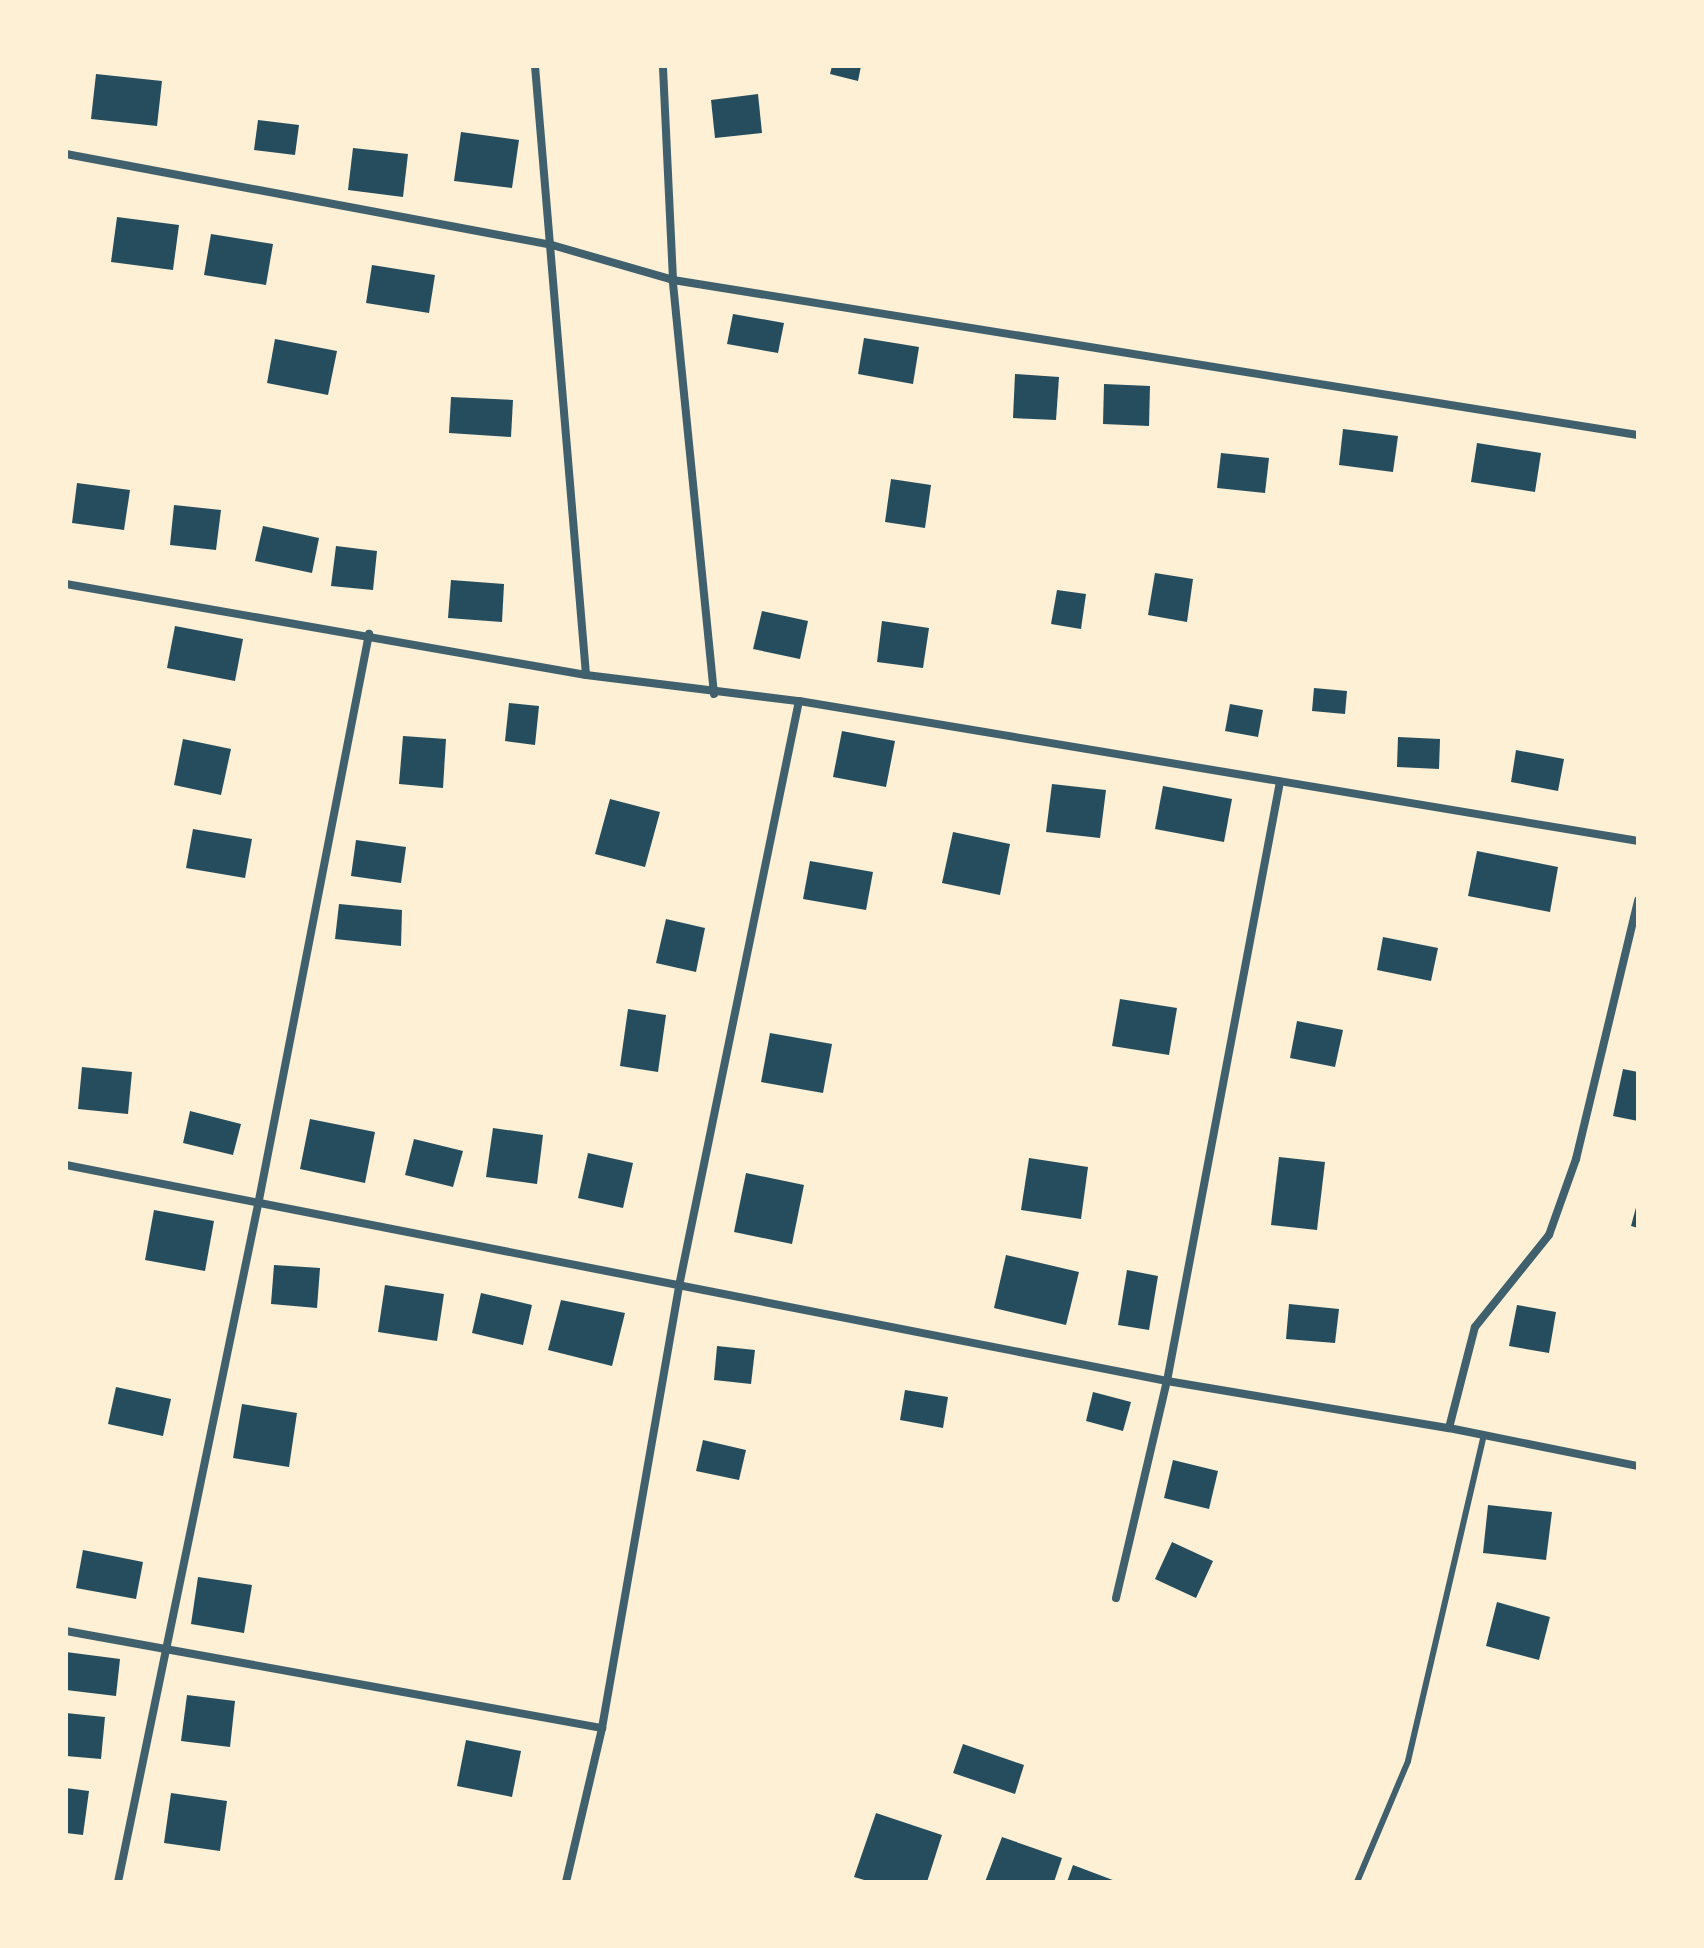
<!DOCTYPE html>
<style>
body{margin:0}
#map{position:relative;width:1704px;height:1948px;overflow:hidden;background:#fdf0d5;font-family:"Work Sans",sans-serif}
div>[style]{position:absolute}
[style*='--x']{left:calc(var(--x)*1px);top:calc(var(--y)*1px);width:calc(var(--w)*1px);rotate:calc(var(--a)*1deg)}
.building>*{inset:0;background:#264d5e}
.service>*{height:6px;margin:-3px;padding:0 3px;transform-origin:3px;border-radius:3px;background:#3f606c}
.minor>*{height:8px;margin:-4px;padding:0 4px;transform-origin:4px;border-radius:4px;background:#3f606c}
span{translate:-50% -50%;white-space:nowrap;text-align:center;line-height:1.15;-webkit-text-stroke:7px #fdf0d5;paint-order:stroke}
.frame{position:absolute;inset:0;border:68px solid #fdf0d5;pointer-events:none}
</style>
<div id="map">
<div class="building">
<i style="clip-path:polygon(832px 66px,861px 66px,858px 81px,830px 74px)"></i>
<i style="clip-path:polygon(96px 74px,162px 81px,157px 126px,91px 119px)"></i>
<i style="clip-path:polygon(758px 94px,762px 133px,715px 138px,711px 100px)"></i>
<i style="clip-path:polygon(258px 120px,299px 125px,295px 155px,254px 150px)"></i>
<i style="clip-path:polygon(461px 132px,519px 140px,512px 188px,454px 181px)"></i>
<i style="clip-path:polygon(353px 148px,408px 154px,403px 197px,348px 190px)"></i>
<i style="clip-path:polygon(117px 217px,179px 225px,173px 270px,111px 262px)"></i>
<i style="clip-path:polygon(211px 234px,273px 244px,266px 285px,204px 275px)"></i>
<i style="clip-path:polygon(372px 265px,435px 275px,429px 313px,366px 303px)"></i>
<i style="clip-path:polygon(733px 314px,784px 323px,778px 353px,727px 344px)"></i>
<i style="clip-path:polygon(864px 338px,919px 347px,913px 384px,858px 374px)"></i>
<i style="clip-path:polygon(275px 339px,337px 351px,328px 395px,267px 383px)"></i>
<i style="clip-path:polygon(1015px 374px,1059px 377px,1056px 420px,1013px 418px)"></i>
<i style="clip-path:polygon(1104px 384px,1150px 386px,1149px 426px,1103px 424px)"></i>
<i style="clip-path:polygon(451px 397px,513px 400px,511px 437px,449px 433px)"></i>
<i style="clip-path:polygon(1343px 429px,1398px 436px,1393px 472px,1339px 465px)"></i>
<i style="clip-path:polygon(1477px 443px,1541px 453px,1535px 492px,1471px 482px)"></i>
<i style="clip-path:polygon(1221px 453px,1269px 458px,1265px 493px,1217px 488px)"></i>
<i style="clip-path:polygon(891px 479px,931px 485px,925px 528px,885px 522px)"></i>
<i style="clip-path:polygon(77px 483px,130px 490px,124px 530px,72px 523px)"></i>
<i style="clip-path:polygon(174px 505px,221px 510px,216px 550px,170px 545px)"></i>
<i style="clip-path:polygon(263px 526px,319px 538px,312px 573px,255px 561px)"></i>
<i style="clip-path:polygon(336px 546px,377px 551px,373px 590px,331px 586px)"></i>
<i style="clip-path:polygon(1155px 573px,1193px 579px,1187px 622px,1148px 615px)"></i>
<i style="clip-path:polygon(451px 580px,504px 584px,502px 622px,448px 618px)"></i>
<i style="clip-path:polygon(1057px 590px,1086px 594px,1081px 629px,1051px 624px)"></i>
<i style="clip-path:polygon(762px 611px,808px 621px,800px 659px,753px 649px)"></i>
<i style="clip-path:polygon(882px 621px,929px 628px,923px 668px,877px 662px)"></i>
<i style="clip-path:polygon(175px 626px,243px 639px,235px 681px,167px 668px)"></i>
<i style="clip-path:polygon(1314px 688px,1347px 691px,1345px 714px,1312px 711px)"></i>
<i style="clip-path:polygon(509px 703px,539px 706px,535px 745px,505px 741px)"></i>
<i style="clip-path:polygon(1230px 704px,1263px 710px,1258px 737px,1225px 731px)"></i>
<i style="clip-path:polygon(842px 731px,895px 741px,886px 787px,833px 777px)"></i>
<i style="clip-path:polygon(403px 736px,446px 739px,443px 788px,399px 784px)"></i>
<i style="clip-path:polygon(1398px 737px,1440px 739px,1439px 769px,1397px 767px)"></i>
<i style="clip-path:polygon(183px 739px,231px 749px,221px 795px,174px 785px)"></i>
<i style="clip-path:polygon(1516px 750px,1564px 759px,1558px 791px,1511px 782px)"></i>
<i style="clip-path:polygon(1052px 784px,1106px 790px,1100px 838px,1046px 832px)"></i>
<i style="clip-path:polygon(1163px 786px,1232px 799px,1224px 842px,1155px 829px)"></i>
<i style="clip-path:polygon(610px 799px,660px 812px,645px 867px,595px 854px)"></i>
<i style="clip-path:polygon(193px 829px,252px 839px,245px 878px,186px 868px)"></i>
<i style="clip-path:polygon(953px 832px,1010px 844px,1000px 895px,942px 883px)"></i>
<i style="clip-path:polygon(356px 840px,406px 847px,401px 883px,351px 876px)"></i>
<i style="clip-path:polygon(1477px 851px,1558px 867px,1550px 912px,1468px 896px)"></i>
<i style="clip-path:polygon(810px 861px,873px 872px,866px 910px,803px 899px)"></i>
<i style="clip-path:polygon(339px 904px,402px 910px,401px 946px,335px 939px)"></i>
<i style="clip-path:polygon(666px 919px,705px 928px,696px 972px,656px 963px)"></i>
<i style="clip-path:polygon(1383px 937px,1438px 948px,1431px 981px,1377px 970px)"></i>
<i style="clip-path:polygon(1120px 999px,1177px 1008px,1169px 1055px,1112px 1046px)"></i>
<i style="clip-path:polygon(628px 1009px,666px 1015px,658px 1072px,620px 1066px)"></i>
<i style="clip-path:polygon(1297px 1021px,1343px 1030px,1335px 1067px,1290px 1058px)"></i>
<i style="clip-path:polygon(770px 1033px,832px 1044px,823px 1093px,761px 1082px)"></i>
<i style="clip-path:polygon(82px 1067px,132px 1072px,128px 1114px,78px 1109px)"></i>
<i style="clip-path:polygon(1623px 1069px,1638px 1072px,1638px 1121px,1613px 1116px)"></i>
<i style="clip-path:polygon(190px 1111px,241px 1124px,233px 1155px,183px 1143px)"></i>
<i style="clip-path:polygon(310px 1119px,375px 1132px,365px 1183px,300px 1169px)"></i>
<i style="clip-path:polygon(493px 1128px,543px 1135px,537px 1184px,486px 1177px)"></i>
<i style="clip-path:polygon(414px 1139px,463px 1151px,453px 1187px,405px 1175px)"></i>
<i style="clip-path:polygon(588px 1153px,633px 1163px,623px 1208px,578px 1198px)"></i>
<i style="clip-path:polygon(1279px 1157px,1325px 1162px,1317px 1230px,1271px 1225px)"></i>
<i style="clip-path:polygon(1029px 1158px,1088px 1167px,1081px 1219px,1021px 1210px)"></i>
<i style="clip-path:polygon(746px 1173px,804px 1185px,792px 1244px,734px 1232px)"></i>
<i style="clip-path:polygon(1638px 1200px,1638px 1228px,1631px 1226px)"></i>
<i style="clip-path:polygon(154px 1210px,214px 1221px,205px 1271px,145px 1260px)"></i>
<i style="clip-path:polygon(1006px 1255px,1079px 1272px,1066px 1325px,994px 1308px)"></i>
<i style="clip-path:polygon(274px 1265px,320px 1268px,317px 1308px,271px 1304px)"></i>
<i style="clip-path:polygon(1127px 1270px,1158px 1276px,1149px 1330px,1118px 1325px)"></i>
<i style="clip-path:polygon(385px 1285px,444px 1294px,437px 1341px,378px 1332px)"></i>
<i style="clip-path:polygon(481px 1293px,532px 1305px,523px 1345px,472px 1333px)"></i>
<i style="clip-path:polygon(561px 1300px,625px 1313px,612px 1366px,548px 1350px)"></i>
<i style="clip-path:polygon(1289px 1304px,1339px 1309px,1335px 1343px,1286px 1339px)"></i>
<i style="clip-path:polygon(1517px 1305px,1556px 1312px,1549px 1353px,1509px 1346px)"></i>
<i style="clip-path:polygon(717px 1346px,755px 1350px,751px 1384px,714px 1380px)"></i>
<i style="clip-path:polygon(116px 1387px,171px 1399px,163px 1436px,108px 1424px)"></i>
<i style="clip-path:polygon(905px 1390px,948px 1397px,943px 1428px,900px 1420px)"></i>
<i style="clip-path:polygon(1093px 1392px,1131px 1402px,1123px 1431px,1086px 1421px)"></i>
<i style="clip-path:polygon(242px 1404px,297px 1413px,289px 1467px,233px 1458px)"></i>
<i style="clip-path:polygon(703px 1440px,746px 1450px,739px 1480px,696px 1471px)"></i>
<i style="clip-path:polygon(1173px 1460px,1218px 1471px,1209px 1509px,1164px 1498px)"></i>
<i style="clip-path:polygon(1488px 1505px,1552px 1512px,1546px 1560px,1483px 1553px)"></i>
<i style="clip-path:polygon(1172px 1542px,1213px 1561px,1196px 1598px,1155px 1579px)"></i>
<i style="clip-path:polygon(83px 1550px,143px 1562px,136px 1599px,76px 1588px)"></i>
<i style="clip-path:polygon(198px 1577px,252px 1585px,244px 1633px,191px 1624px)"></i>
<i style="clip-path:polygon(1497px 1602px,1550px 1617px,1539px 1660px,1486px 1646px)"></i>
<i style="clip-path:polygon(66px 1652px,120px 1659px,116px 1696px,66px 1690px)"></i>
<i style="clip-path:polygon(187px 1695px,235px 1701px,230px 1747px,181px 1741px)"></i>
<i style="clip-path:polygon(66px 1713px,105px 1717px,101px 1759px,66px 1756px)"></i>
<i style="clip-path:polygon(466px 1740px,521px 1751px,512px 1797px,457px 1786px)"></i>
<i style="clip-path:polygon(963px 1744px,1024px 1765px,1015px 1794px,953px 1773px)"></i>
<i style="clip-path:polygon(66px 1788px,89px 1791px,83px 1835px,66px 1833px)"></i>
<i style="clip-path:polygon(171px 1793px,227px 1801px,220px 1851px,164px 1843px)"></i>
<i style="clip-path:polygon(876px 1813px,942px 1835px,927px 1882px,871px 1882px,854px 1877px)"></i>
<i style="clip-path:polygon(1002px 1837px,1062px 1858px,1054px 1882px,985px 1882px)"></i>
<i style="clip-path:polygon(1073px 1865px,1118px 1882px,1067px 1882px)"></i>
</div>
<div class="service">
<i style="--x:1357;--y:1882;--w:131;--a:-67.1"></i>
<i style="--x:1408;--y:1761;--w:335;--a:-76.9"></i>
</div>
<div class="minor">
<i style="--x:535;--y:66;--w:611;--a:85.21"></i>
<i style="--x:66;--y:154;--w:494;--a:10.6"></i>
<i style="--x:552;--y:245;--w:126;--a:16.1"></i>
<i style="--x:673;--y:280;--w:214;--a:-92.7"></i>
<i style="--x:66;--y:584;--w:528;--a:9.93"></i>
<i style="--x:586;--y:675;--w:215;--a:7"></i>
<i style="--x:799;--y:701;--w:851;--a:9.47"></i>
<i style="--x:714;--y:694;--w:416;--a:-95.7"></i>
<i style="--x:673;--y:280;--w:977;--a:9.13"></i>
<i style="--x:66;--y:1165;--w:1122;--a:11.1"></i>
<i style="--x:1167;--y:1381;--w:286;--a:9.5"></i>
<i style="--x:1449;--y:1428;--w:193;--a:11.4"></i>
<i style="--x:1449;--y:1428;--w:104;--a:-75.6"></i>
<i style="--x:1475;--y:1327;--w:118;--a:-51.2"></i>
<i style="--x:1549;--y:1235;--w:81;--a:-70.4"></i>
<i style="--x:1576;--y:1159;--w:266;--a:-76.5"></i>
<i style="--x:1116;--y:1598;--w:223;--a:-76.8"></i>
<i style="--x:1167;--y:1381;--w:610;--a:-79.32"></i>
<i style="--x:66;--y:1631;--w:545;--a:10.26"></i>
<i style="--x:118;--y:1882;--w:691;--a:-78.32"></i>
<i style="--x:258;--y:1205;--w:582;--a:-79"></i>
<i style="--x:566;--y:1882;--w:158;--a:-76.8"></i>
<i style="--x:602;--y:1728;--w:449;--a:-80.1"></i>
<i style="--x:679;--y:1286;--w:597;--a:-78.41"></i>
</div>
<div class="frame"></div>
</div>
